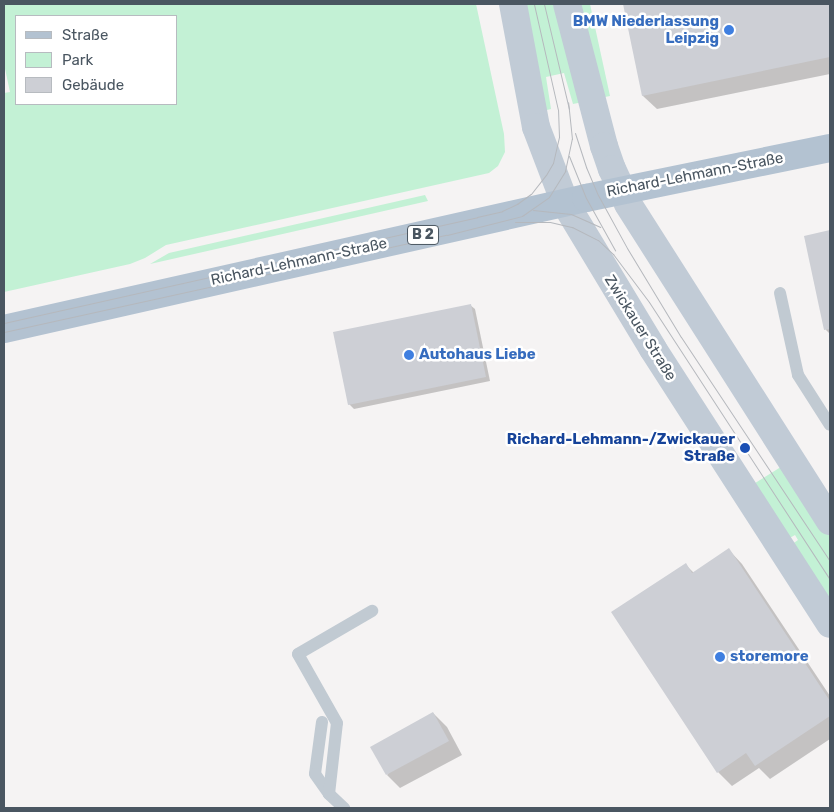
<!DOCTYPE html>
<meta charset="utf-8">
<style>
body{margin:0}
#map{position:relative;width:834px;height:812px;overflow:hidden;background:#f5f3f3;font-family:Rubik,sans-serif}
div>[style]{position:absolute}
[style*='--x']{left:calc(var(--x)*1px);top:calc(var(--y)*1px);width:calc(var(--w)*1px);rotate:calc(var(--a)*1deg)}
.green>*{inset:0;background:#c3f1d5}
.shadow>*{inset:0;background:#0003}
.building>*{inset:0;background:#cdcfd5}
.service>*{height:12px;margin:-6px;padding:0 6px;transform-origin:6px;border-radius:6px;background:#c1cad2}
.secondary>*{height:28px;margin:-14px;padding:0 14px;transform-origin:14px;border-radius:14px;background:#c1cbd6}
.primary>*{height:28px;margin:-14px;padding:0 14px;transform-origin:14px;border-radius:14px;background:#b3c2d1}
.tram>*{height:1px;margin:-0.5px;padding:0 0.5px;transform-origin:0.5px;border-radius:0.5px;background:#b5b8bd}
.dots>*{width:14px;height:14px;translate:-50% -50%;box-sizing:border-box;border:2px solid #fff;border-radius:50%}
span{translate:-50% -50%;white-space:nowrap;text-align:center;line-height:1.15;-webkit-text-stroke:5px #fff;paint-order:stroke}
.shield-label span{padding:1px 4px;background:#fff;border:1px solid;border-radius:4px;-webkit-text-stroke-width:0}
.shield-label{font-size:14px;color:#4a5661;font-weight:700}
.shop-label{font-size:15px;color:#366cbe;font-weight:700}
.right{translate:-100% -50%;text-align:right}
.left{translate:0 -50%;text-align:left}
.street-label{font-size:15px;color:#4a5661}
.transit-label{font-size:15px;color:#164399;font-weight:700}
.frame{position:absolute;inset:0;border:5px solid #4a5661;pointer-events:none}
.legend{position:absolute;left:15px;top:15px;width:162px;height:90px;box-sizing:border-box;background:#fff;border:1px solid #b7bbc0;margin:0;padding:6px 9px;list-style:none;font-size:15px;color:#4a5661}
.legend li{display:flex;align-items:center;gap:10px;height:25px}
.legend b{width:25px;border:1px solid #b7bbc0}
</style>
<div id="map">
<div class="green">
<i style="clip-path:polygon(evenodd,4px 4px,476px 4px,504px 134px,505px 152px,498px 166px,489px 173px,166px 245px,145px 258px,130px 264px,4px 292px,4px 93px,10px 92px,4px 64px,4px 4px,176px 16px,176px 104px,16px 104px,16px 16px,176px 16px)"></i>
<i style="clip-path:polygon(523px 4px,553px 4px,583px 102px,573px 104px,564px 73px,546px 77px,551px 109px,543px 111px)"></i>
<i style="clip-path:polygon(580px 4px,590px 4px,610px 96px,605px 97px)"></i>
<i style="clip-path:polygon(425px 195px,428px 201px,150px 264px,169px 253px)"></i>
<i style="clip-path:polygon(784px 465px,830px 536px,830px 605px,791px 545px,798px 540px,795px 535px,788px 539px,752px 485px)"></i>
</div>
<div class="shadow">
<i style="clip-path:polygon(624px 4px,830px 4px,830px 74px,657px 109px,643px 96px)"></i>
<i style="clip-path:polygon(830px 231px,830px 334px,826px 330px,806px 237px)"></i>
<i style="clip-path:polygon(470px 305px,475px 309px,490px 381px,354px 409px,349px 404px)"></i>
<i style="clip-path:polygon(729px 550px,742px 564px,830px 696px,830px 739px,770px 779px,759px 768px,732px 786px,718px 772px,685px 564px,694px 573px)"></i>
<i style="clip-path:polygon(433px 713px,447px 727px,462px 755px,400px 788px,387px 775px)"></i>
</div>
<div class="building">
<i style="clip-path:polygon(623px 4px,830px 4px,830px 57px,642px 96px)"></i>
<i style="clip-path:polygon(830px 230px,830px 329px,824px 330px,804px 236px)"></i>
<i style="clip-path:polygon(471px 304px,486px 377px,348px 405px,333px 332px)"></i>
<i style="clip-path:polygon(729px 548px,830px 701px,830px 716px,755px 766px,746px 753px,717px 773px,611px 612px,686px 563px,692px 573px)"></i>
<i style="clip-path:polygon(433px 712px,449px 741px,386px 775px,370px 747px)"></i>
</div>
<div class="service">
<i style="--x:780;--y:293;--w:84;--a:77.6"></i>
<i style="--x:798;--y:375;--w:59;--a:57.4"></i>
<i style="--x:322;--y:722;--w:52;--a:97.7"></i>
<i style="--x:315;--y:774;--w:24;--a:55"></i>
<i style="--x:329;--y:794;--w:21;--a:43"></i>
<i style="--x:329;--y:794;--w:71;--a:-83.6"></i>
<i style="--x:337;--y:723;--w:79;--a:-119.5"></i>
<i style="--x:298;--y:654;--w:86;--a:-30.2"></i>
</div>
<div class="secondary">
<i style="--x:513;--y:4;--w:125;--a:79.4"></i>
<i style="--x:536;--y:127;--w:81;--a:69.1"></i>
<i style="--x:565;--y:203;--w:170;--a:58.9"></i>
<i style="--x:653;--y:349;--w:327;--a:57.2"></i>
<i style="--x:567;--y:4;--w:147;--a:75.4"></i>
<i style="--x:604;--y:146;--w:24;--a:71"></i>
<i style="--x:612;--y:169;--w:38;--a:65"></i>
<i style="--x:628;--y:204;--w:376;--a:57.5"></i>
</div>
<div class="primary">
<i style="--x:4;--y:329;--w:597;--a:-12.69"></i>
<i style="--x:586;--y:198;--w:249;--a:-11.6"></i>
</div>
<div class="tram">
<i style="--x:544;--y:4;--w:108;--a:76.6"></i>
<i style="--x:575;--y:133;--w:36;--a:72"></i>
<i style="--x:586;--y:167;--w:30;--a:67"></i>
<i style="--x:598;--y:195;--w:60;--a:61.3"></i>
<i style="--x:627;--y:248;--w:104;--a:58.8"></i>
<i style="--x:681;--y:337;--w:269;--a:56.4"></i>
<i style="--x:569;--y:156;--w:45;--a:68"></i>
<i style="--x:586;--y:198;--w:60;--a:60.9"></i>
<i style="--x:533;--y:210;--w:38;--a:6"></i>
<i style="--x:571;--y:214;--w:32;--a:24"></i>
<i style="--x:515;--y:222;--w:35;--a:0"></i>
<i style="--x:550;--y:222;--w:23;--a:13"></i>
<i style="--x:572;--y:227;--w:29;--a:27"></i>
<i style="--x:598;--y:240;--w:21;--a:43"></i>
<i style="--x:613;--y:254;--w:60;--a:53.1"></i>
<i style="--x:649;--y:302;--w:332;--a:56.9"></i>
<i style="--x:4;--y:323;--w:485;--a:-12.6"></i>
<i style="--x:477;--y:217;--w:26;--a:-13"></i>
<i style="--x:502;--y:211;--w:17;--a:-25"></i>
<i style="--x:517;--y:204;--w:17;--a:-36"></i>
<i style="--x:531;--y:194;--w:24;--a:-52"></i>
<i style="--x:546;--y:175;--w:14;--a:-60"></i>
<i style="--x:553;--y:163;--w:27;--a:-77"></i>
<i style="--x:559;--y:137;--w:27;--a:-92"></i>
<i style="--x:558;--y:110;--w:109;--a:-102.8"></i>
<i style="--x:4;--y:332;--w:453;--a:-12.4"></i>
<i style="--x:447;--y:235;--w:77;--a:-14.2"></i>
<i style="--x:522;--y:216;--w:33;--a:-35"></i>
<i style="--x:549;--y:197;--w:31;--a:-58"></i>
<i style="--x:565;--y:171;--w:33;--a:-78"></i>
<i style="--x:572;--y:139;--w:37;--a:-96"></i>
</div>
<div class="dots">
<i style="left:729px;top:30px;background:#3f7fe0"></i>
<i style="left:409px;top:355px;background:#3f7fe0"></i>
<i style="left:745px;top:448px;background:#1a4fb4"></i>
<i style="left:720px;top:657px;background:#3f7fe0"></i>
</div>
<div class="shield-label">
<span style="left:423px;top:235px">B 2</span>
</div>
<div class="shop-label">
<span class="right" style="left:719px;top:30px">BMW Niederlassung<br>Leipzig</span>
<span class="left" style="left:419px;top:355px">Autohaus Liebe</span>
<span class="left" style="left:730px;top:657px">storemore</span>
</div>
<div class="street-label">
<span style="left:695px;top:175px;rotate:-11deg">Richard-Lehmann-Straße</span>
<span style="left:299px;top:262px;rotate:-12deg">Richard-Lehmann-Straße</span>
<span style="left:640px;top:328px;rotate:58deg">Zwickauer Straße</span>
</div>
<div class="transit-label">
<span class="right" style="left:735px;top:448px">Richard-Lehmann-/Zwickauer<br>Straße</span>
</div>
<div class="frame"></div>
<ul class="legend">
<li><b style="height:6px;background:#b3c2d1"></b>Straße</li>
<li><b style="height:14px;background:#c3f1d5"></b>Park</li>
<li><b style="height:14px;background:#cdcfd5"></b>Gebäude</li>
</ul>
</div>
